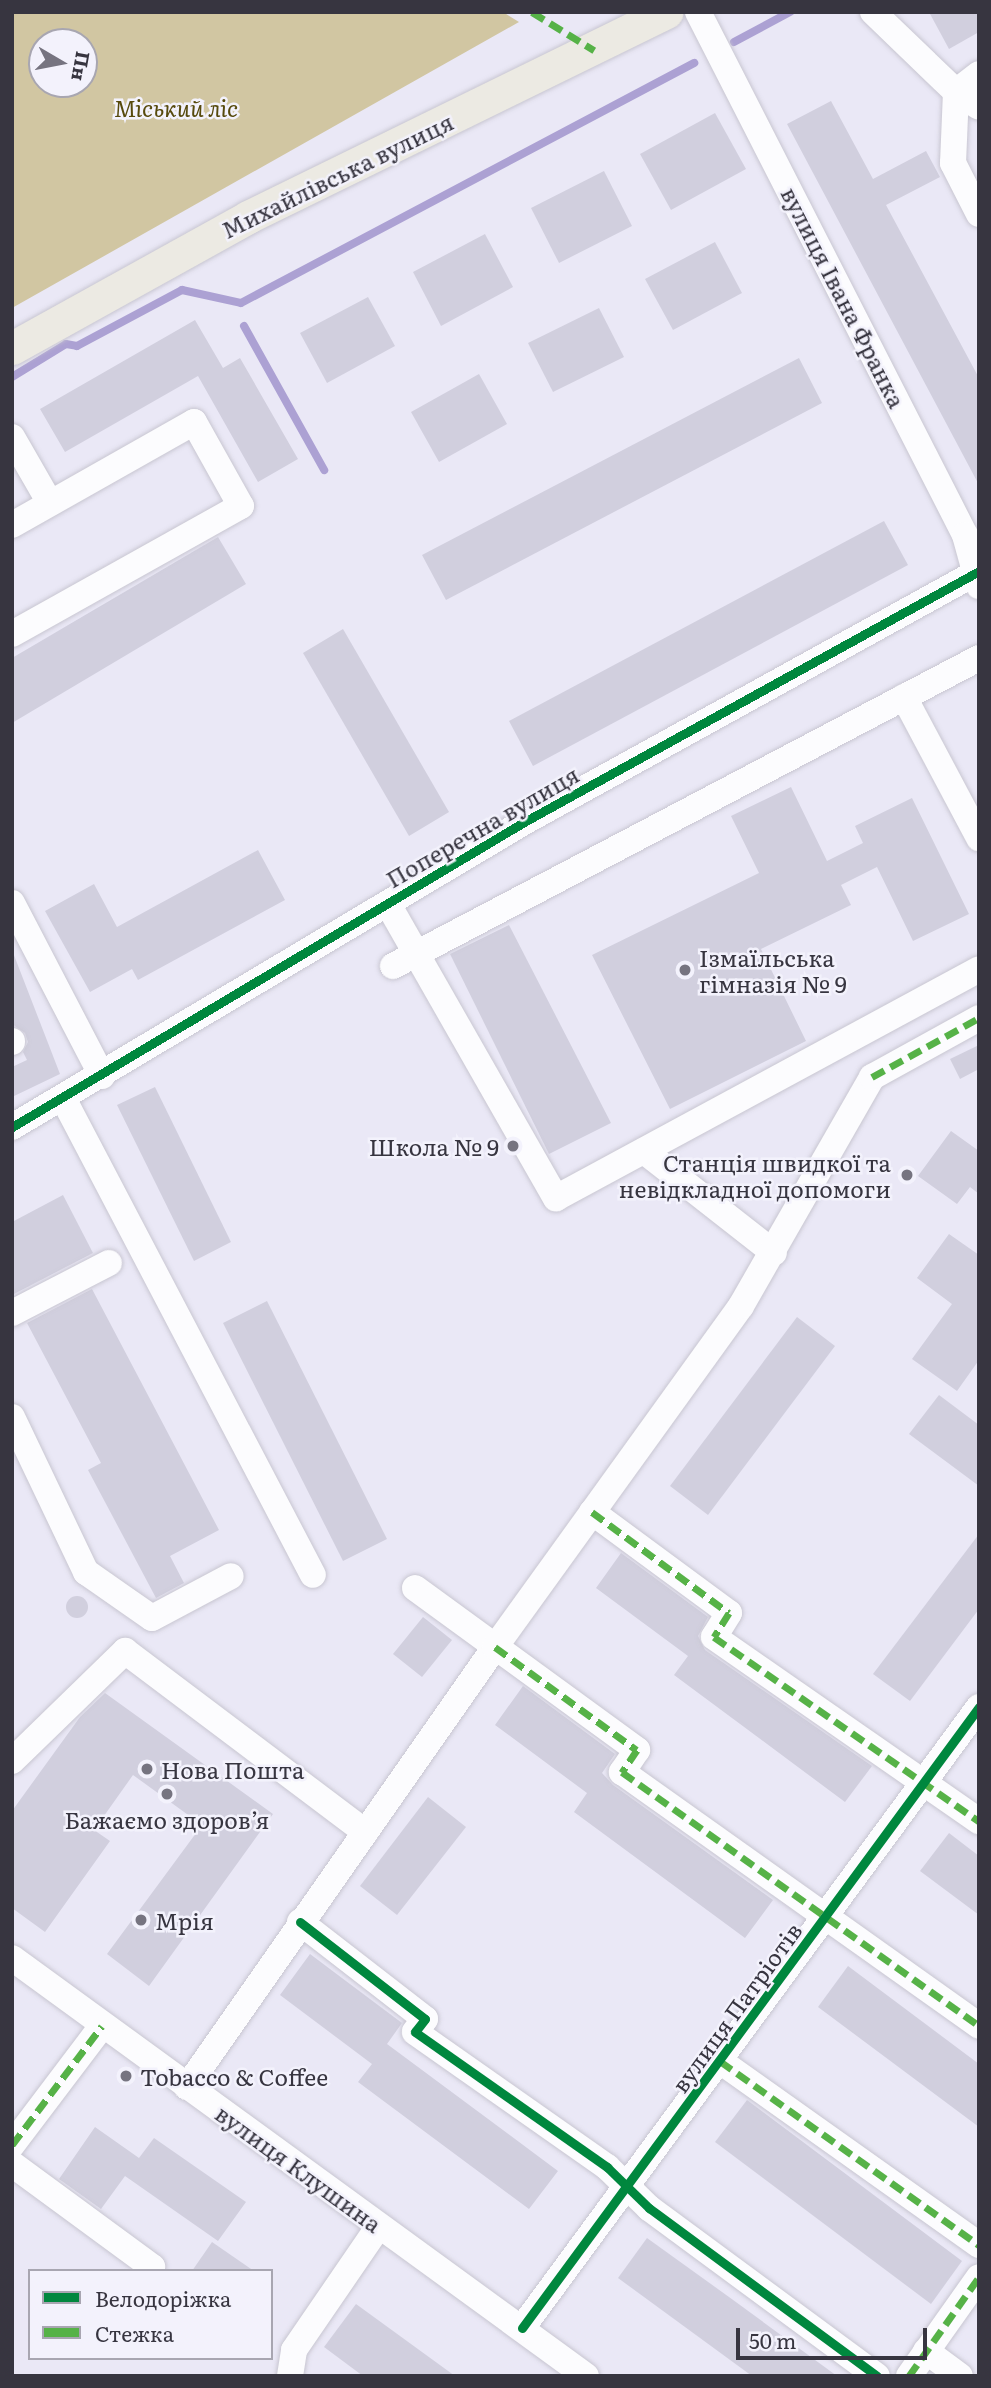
<!DOCTYPE html>
<meta charset="utf-8">
<style>
body{margin:0}
#map{position:relative;width:991px;height:2388px;overflow:hidden;background:#eae8f6;font-family:Literata,serif}
div>[style]{position:absolute}
[style*='--x']{left:calc(var(--x)*1px);top:calc(var(--y)*1px);width:calc(var(--w)*1px);rotate:calc(var(--a)*1deg)}
.forest>*{inset:0;background:#d1c6a2}
.stream>*{height:8px;margin:-4px;padding:0 4px;transform-origin:4px;border-radius:4px;background:#aca1d3}
.building>*{inset:0;background:#d1cfde}
.round{border-radius:50%}
.roads{filter:drop-shadow(0 0 2px #c8c6d1) drop-shadow(0 0 2px #c8c6d1)}
.minor>*{height:26px;margin:-13px;padding:0 13px;transform-origin:13px;border-radius:13px;background:#fcfcfe}
.major>*{height:33px;margin:-16.5px;padding:0 16.5px;transform-origin:16.5px;border-radius:16.5px;background:#eceae3}
.quiet>*{height:7px;margin-top:-3.5px;transform-origin:0;background:repeating-linear-gradient(90deg,#56b247 0 14px,transparent 0 21px)}
.cycleway>*{height:9px;margin:-4.5px;padding:0 4.5px;transform-origin:4.5px;border-radius:4.5px;background:#00873e}
.dots>*{width:19px;height:19px;translate:-50% -50%;box-sizing:border-box;border:4px solid #f3f2fc;border-radius:50%}
span{translate:-50% -50%;white-space:nowrap;text-align:center;line-height:1.15;-webkit-text-stroke:5px #f3f2fc;paint-order:stroke}
.park-label{font-size:23px;color:#574a0d;font-style:italic}
.street-label{font-size:23px;color:#373540}
.poi-label{font-size:23px;color:#373540}
.left{translate:0 -50%;text-align:left}
.right{translate:-100% -50%;text-align:right}
.frame{position:absolute;inset:0;border:14px solid #373540;pointer-events:none}
.legend{position:absolute;left:28px;top:2269px;width:245px;height:91px;box-sizing:border-box;background:#f3f2fc;border:2px solid #a8a6b1;margin:0;padding:9px 12px;list-style:none;font-size:21px;color:#373540}
.legend li{display:flex;align-items:center;gap:14px;height:35px}
.legend b{width:35px;border:2px solid #a8a6b1}
.north{position:absolute;left:28px;top:28px;width:70px;height:70px;box-sizing:border-box;background:#f3f2fc;border:2px solid #a8a6b1;border-radius:50%;rotate:100deg;font-size:19px;font-weight:700;line-height:28px;text-align:center;color:#373540}
.north::after{content:'';display:block;margin:auto;width:24px;height:32px;background:#767480;clip-path:polygon(50% 0,100% 100%,50% 72%,0 100%)}
.scale{position:absolute;left:736px;top:2328px;width:191px;height:32px;box-sizing:border-box;border:4px solid #373540;border-top:0;padding-left:9px;font-size:21px;line-height:24px;white-space:nowrap;color:#373540;-webkit-text-stroke:5px #f3f2fc;paint-order:stroke}
</style>
<div id="map">
<div class="forest">
<i style="clip-path:polygon(evenodd,12px 12px,503px 12px,519px 22px,12px 308px,12px 12px,42px 42px,84px 42px,84px 84px,42px 84px,42px 42px)"></i>
</div>
<div class="stream">
<i style="--x:734;--y:42;--w:64;--a:-28.2"></i>
<i style="--x:244;--y:326;--w:165;--a:60.9"></i>
<i style="--x:12;--y:377;--w:63;--a:-31.4"></i>
<i style="--x:66;--y:344;--w:11;--a:10"></i>
<i style="--x:77;--y:346;--w:119;--a:-28.1"></i>
<i style="--x:182;--y:290;--w:60;--a:12.4"></i>
<i style="--x:241;--y:303;--w:513;--a:-27.91"></i>
</div>
<div class="building">
<i style="clip-path:polygon(929px 12px,979px 12px,979px 32px,949px 49px)"></i>
<i style="clip-path:polygon(831px 101px,873px 179px,926px 151px,940px 177px,886px 205px,979px 378px,979px 485px,787px 124px)"></i>
<i style="clip-path:polygon(715px 113px,746px 169px,671px 210px,640px 154px)"></i>
<i style="clip-path:polygon(604px 171px,632px 226px,559px 263px,531px 208px)"></i>
<i style="clip-path:polygon(485px 234px,513px 287px,441px 326px,413px 272px)"></i>
<i style="clip-path:polygon(715px 242px,742px 293px,673px 330px,645px 279px)"></i>
<i style="clip-path:polygon(368px 297px,395px 346px,327px 383px,300px 333px)"></i>
<i style="clip-path:polygon(599px 308px,624px 357px,553px 392px,528px 343px)"></i>
<i style="clip-path:polygon(195px 320px,223px 368px,240px 358px,298px 459px,258px 482px,198px 376px,65px 452px,40px 409px)"></i>
<i style="clip-path:polygon(799px 358px,822px 403px,446px 600px,422px 555px)"></i>
<i style="clip-path:polygon(479px 374px,507px 424px,439px 462px,411px 412px)"></i>
<i style="clip-path:polygon(884px 521px,908px 565px,533px 766px,509px 721px)"></i>
<i style="clip-path:polygon(218px 537px,246px 584px,12px 723px,12px 658px)"></i>
<i style="clip-path:polygon(343px 629px,449px 812px,409px 836px,303px 653px)"></i>
<i style="clip-path:polygon(791px 787px,827px 861px,863px 843px,855px 826px,912px 798px,969px 914px,913px 941px,877px 867px,841px 885px,851px 905px,761px 949px,806px 1041px,670px 1109px,592px 955px,759px 873px,731px 816px)"></i>
<i style="clip-path:polygon(258px 850px,285px 900px,138px 980px,132px 969px,90px 992px,45px 911px,94px 884px,117px 927px)"></i>
<i style="clip-path:polygon(509px 925px,611px 1123px,549px 1154px,450px 954px)"></i>
<i style="clip-path:polygon(12px 950px,60px 1074px,12px 1097px,12px 1067px,27px 1060px,23px 1052px,28px 1042px,25px 1033px,12px 1024px)"></i>
<i style="clip-path:polygon(979px 1045px,979px 1069px,960px 1079px,950px 1059px)"></i>
<i style="clip-path:polygon(155px 1087px,231px 1242px,194px 1261px,117px 1105px)"></i>
<i style="clip-path:polygon(951px 1131px,979px 1151px,979px 1194px,970px 1187px,957px 1204px,918px 1176px)"></i>
<i style="clip-path:polygon(63px 1195px,93px 1253px,12px 1295px,12px 1222px)"></i>
<i style="clip-path:polygon(949px 1234px,979px 1255px,979px 1360px,957px 1391px,912px 1359px,952px 1304px,917px 1278px)"></i>
<i style="clip-path:polygon(92px 1289px,219px 1530px,170px 1556px,184px 1583px,156px 1598px,88px 1470px,101px 1463px,27px 1323px)"></i>
<i style="clip-path:polygon(267px 1301px,387px 1539px,343px 1561px,223px 1323px)"></i>
<i style="clip-path:polygon(797px 1317px,835px 1346px,708px 1515px,670px 1486px)"></i>
<i style="clip-path:polygon(939px 1395px,979px 1425px,979px 1486px,909px 1434px)"></i>
<i style="clip-path:polygon(979px 1534px,979px 1609px,910px 1701px,873px 1674px)"></i>
<i style="clip-path:polygon(621px 1553px,708px 1617px,698px 1636px,705px 1650px,872px 1766px,845px 1802px,674px 1675px,688px 1656px,596px 1588px)"></i>
<i class="round" style="left:66px;top:1596px;width:22px;height:22px"></i>
<i style="clip-path:polygon(423px 1617px,452px 1640px,422px 1677px,393px 1654px)"></i>
<i style="clip-path:polygon(523px 1686px,615px 1754px,602px 1773px,613px 1785px,773px 1900px,745px 1938px,574px 1812px,587px 1793px,495px 1725px)"></i>
<i style="clip-path:polygon(105px 1693px,273px 1814px,149px 1986px,107px 1954px,202px 1825px,133px 1775px,94px 1830px,110px 1841px,45px 1932px,12px 1908px,12px 1811px,80px 1717px)"></i>
<i style="clip-path:polygon(428px 1797px,466px 1827px,397px 1915px,360px 1886px)"></i>
<i style="clip-path:polygon(949px 1833px,979px 1856px,979px 1915px,920px 1871px)"></i>
<i style="clip-path:polygon(310px 1954px,402px 2023px,387px 2044px,558px 2171px,529px 2209px,358px 2082px,372px 2064px,280px 1995px)"></i>
<i style="clip-path:polygon(848px 1966px,979px 2064px,979px 2127px,818px 2007px)"></i>
<i style="clip-path:polygon(747px 2100px,962px 2261px,931px 2304px,715px 2142px)"></i>
<i style="clip-path:polygon(95px 2127px,139px 2158px,154px 2138px,246px 2202px,218px 2241px,125px 2176px,101px 2209px,59px 2179px)"></i>
<i style="clip-path:polygon(647px 2238px,729px 2297px,837px 2376px,752px 2376px,618px 2278px)"></i>
<i style="clip-path:polygon(212px 2242px,254px 2271px,192px 2271px)"></i>
<i style="clip-path:polygon(356px 2304px,455px 2376px,363px 2376px,324px 2347px)"></i>
</div>
<div class="roads">
<div class="minor">
<i style="--x:698;--y:12;--w:587;--a:62.95"></i>
<i style="--x:965;--y:535;--w:53;--a:74.6"></i>
<i style="--x:873;--y:12;--w:115;--a:43.9"></i>
<i style="--x:956;--y:92;--w:27;--a:33"></i>
<i style="--x:979;--y:74;--w:29;--a:142"></i>
<i style="--x:956;--y:92;--w:71;--a:92.4"></i>
<i style="--x:953;--y:163;--w:57;--a:63"></i>
<i style="--x:12;--y:437;--w:76;--a:60.1"></i>
<i style="--x:12;--y:525;--w:209;--a:-29.5"></i>
<i style="--x:194;--y:422;--w:96;--a:60.8"></i>
<i style="--x:241;--y:506;--w:262;--a:150.8"></i>
<i style="--x:904;--y:697;--w:160;--a:62"></i>
<i style="--x:12;--y:903;--w:195;--a:62.5"></i>
<i style="--x:388;--y:904;--w:339;--a:60.3"></i>
<i style="--x:556;--y:1198;--w:481;--a:-28.4"></i>
<i style="--x:393;--y:966;--w:662;--a:-27.73"></i>
<i style="--x:12;--y:1041;--w:1;--a:90"></i>
<i style="--x:64;--y:1100;--w:536;--a:62.34"></i>
<i style="--x:12;--y:1127;--w:596;--a:-30.78"></i>
<i style="--x:524;--y:822;--w:520;--a:-28.88"></i>
<i style="--x:644;--y:1151;--w:165;--a:38.1"></i>
<i style="--x:12;--y:1313;--w:109;--a:-27.3"></i>
<i style="--x:12;--y:1417;--w:172;--a:64.5"></i>
<i style="--x:86;--y:1572;--w:80;--a:34.9"></i>
<i style="--x:152;--y:1618;--w:89;--a:-28"></i>
<i style="--x:592;--y:1512;--w:170;--a:36.4"></i>
<i style="--x:729;--y:1613;--w:28;--a:122"></i>
<i style="--x:714;--y:1637;--w:323;--a:34.8"></i>
<i style="--x:415;--y:1588;--w:275;--a:36.1"></i>
<i style="--x:637;--y:1750;--w:27;--a:124"></i>
<i style="--x:622;--y:1772;--w:438;--a:35.4"></i>
<i style="--x:12;--y:1761;--w:158;--a:-44.2"></i>
<i style="--x:125;--y:1651;--w:301;--a:37"></i>
<i style="--x:300;--y:1922;--w:158;--a:37.8"></i>
<i style="--x:425;--y:2019;--w:16;--a:128"></i>
<i style="--x:415;--y:2032;--w:235;--a:35.1"></i>
<i style="--x:607;--y:2167;--w:59;--a:44.3"></i>
<i style="--x:649;--y:2208;--w:283;--a:36.4"></i>
<i style="--x:12;--y:1958;--w:710;--a:36.06"></i>
<i style="--x:720;--y:2061;--w:318;--a:35.4"></i>
<i style="--x:187;--y:2087;--w:537;--a:-55.01"></i>
<i style="--x:495;--y:1647;--w:420;--a:-54.2"></i>
<i style="--x:741;--y:1306;--w:264;--a:-60.2"></i>
<i style="--x:872;--y:1077;--w:122;--a:-28.9"></i>
<i style="--x:12;--y:2145;--w:149;--a:-52.9"></i>
<i style="--x:12;--y:2164;--w:174;--a:36.3"></i>
<i style="--x:152;--y:2267;--w:5;--a:127"></i>
<i style="--x:522;--y:2328;--w:771;--a:-53.65"></i>
<i style="--x:926;--y:2351;--w:42;--a:36.3"></i>
<i style="--x:290;--y:2376;--w:26;--a:-81"></i>
<i style="--x:294;--y:2350;--w:150;--a:-55.6"></i>
<i style="--x:909;--y:2376;--w:121;--a:-54.7"></i>
</div>
<div class="major">
<i style="--x:12;--y:348;--w:270;--a:-29"></i>
<i style="--x:248;--y:217;--w:466;--a:-26.1"></i>
</div>
</div>
<div class="quiet">
<i style="--x:532;--y:12;--w:73;--a:31.5"></i>
<i style="--x:872;--y:1077;--w:122;--a:-28.9"></i>
<i style="--x:592;--y:1512;--w:170;--a:36.4"></i>
<i style="--x:729;--y:1613;--w:28;--a:122"></i>
<i style="--x:714;--y:1637;--w:323;--a:34.8"></i>
<i style="--x:495;--y:1647;--w:175;--a:36"></i>
<i style="--x:637;--y:1750;--w:27;--a:124"></i>
<i style="--x:622;--y:1772;--w:438;--a:35.4"></i>
<i style="--x:720;--y:2061;--w:318;--a:35.4"></i>
<i style="--x:12;--y:2145;--w:149;--a:-52.9"></i>
<i style="--x:909;--y:2376;--w:121;--a:-54.7"></i>
</div>
<div class="cycleway">
<i style="--x:12;--y:1127;--w:596;--a:-30.78"></i>
<i style="--x:524;--y:822;--w:520;--a:-28.88"></i>
<i style="--x:300;--y:1922;--w:158;--a:37.8"></i>
<i style="--x:425;--y:2019;--w:16;--a:128"></i>
<i style="--x:415;--y:2032;--w:235;--a:35.1"></i>
<i style="--x:607;--y:2167;--w:59;--a:44.3"></i>
<i style="--x:649;--y:2208;--w:283;--a:36.4"></i>
<i style="--x:522;--y:2328;--w:771;--a:-53.65"></i>
</div>
<div class="dots">
<i style="left:685px;top:970px;background:#767480"></i>
<i style="left:513px;top:1146px;background:#767480"></i>
<i style="left:907px;top:1175px;background:#767480"></i>
<i style="left:147px;top:1769px;background:#767480"></i>
<i style="left:167px;top:1794px;background:#767480"></i>
<i style="left:141px;top:1920px;background:#767480"></i>
<i style="left:126px;top:2076px;background:#767480"></i>
</div>
<div class="park-label">
<span style="left:176px;top:107px">Міський ліс</span>
</div>
<div class="street-label">
<span style="left:337px;top:175px;rotate:-26deg">Михайлівська вулиця</span>
<span style="left:844px;top:297px;rotate:63deg">вулиця Івана Франка</span>
<span style="left:482px;top:826px;rotate:-30deg">Поперечна вулиця</span>
<span style="left:736px;top:2007px;rotate:-54deg">вулиця Патріотів</span>
<span style="left:299px;top:2168px;rotate:36deg">вулиця Клушина</span>
</div>
<div class="poi-label">
<span class="left" style="left:699px;top:970px">Ізмаїльська<br>гімназія № 9</span>
<span class="right" style="left:499px;top:1146px">Школа № 9</span>
<span class="right" style="left:891px;top:1175px">Станція швидкої та<br>невідкладної допомоги</span>
<span class="left" style="left:161px;top:1769px">Нова Пошта</span>
<span style="left:167px;top:1819px">Бажаємо здоровʼя</span>
<span class="left" style="left:155px;top:1920px">Мрія</span>
<span class="left" style="left:140px;top:2076px">Tobacco &amp; Coffee</span>
</div>
<div class="frame"></div>
<ul class="legend">
<li><b style="height:9px;background:#00873e"></b>Велодоріжка</li>
<li><b style="height:9px;background:#56b247"></b>Стежка</li>
</ul>
<div class="north">Пн</div>
<div class="scale">50 m</div>
</div>
